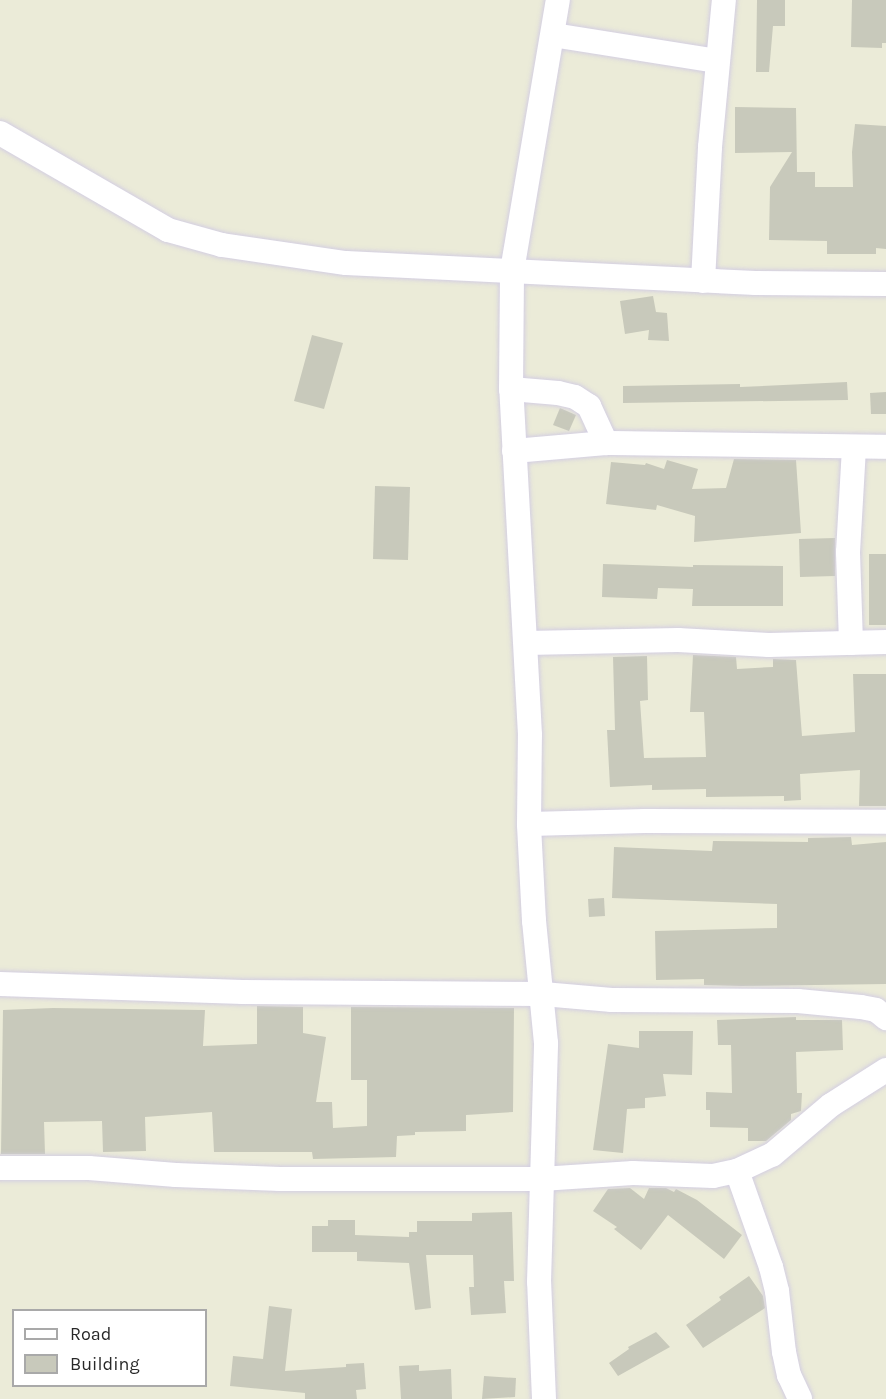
<!DOCTYPE html>
<style>
body{margin:0}
#map{position:relative;width:886px;height:1399px;overflow:hidden;background:#ebebd8;font-family:Karla,sans-serif}
div>[style]{position:absolute}
[style*='--x']{left:calc(var(--x)*1px);top:calc(var(--y)*1px);width:calc(var(--w)*1px);rotate:calc(var(--a)*1deg)}
.building>*{inset:0;background:#c8c9bb}
.roads{filter:drop-shadow(0 0 2px #d3cee2) drop-shadow(0 0 2px #d3cee2)}
.street>*{height:24px;margin:-12px;padding:0 12px;transform-origin:12px;border-radius:12px;background:#fff}
span{translate:-50% -50%;white-space:nowrap;text-align:center;line-height:1.15;-webkit-text-stroke:4.5px #fff;paint-order:stroke}
.legend{position:absolute;left:12px;top:1309px;width:195px;height:78px;box-sizing:border-box;background:#fff;border:2px solid #a9a9a9;margin:0;padding:8px 10px;list-style:none;font-size:18px;color:#282828}
.legend li{display:flex;align-items:center;gap:12px;height:30px}
.legend b{width:30px;border:2px solid #a9a9a9}
</style>
<div id="map">
<div class="building">
<i style="clip-path:polygon(757px 0,785px 0,785px 26px,773px 26px,769px 72px,756px 72px)"></i>
<i style="clip-path:polygon(852px 0,886px 0,886px 43px,882px 43px,882px 48px,851px 47px)"></i>
<i style="clip-path:polygon(735px 107px,796px 108px,797px 172px,815px 172px,815px 187px,853px 187px,852px 152px,855px 124px,886px 126px,886px 249px,876px 248px,876px 254px,827px 254px,827px 241px,769px 240px,770px 187px,792px 152px,735px 153px)"></i>
<i style="clip-path:polygon(653px 296px,656px 312px,667px 313px,669px 341px,648px 340px,649px 330px,625px 334px,620px 301px)"></i>
<i style="clip-path:polygon(312px 335px,343px 343px,324px 409px,294px 401px)"></i>
<i style="clip-path:polygon(847px 382px,848px 400px,623px 403px,623px 386px,740px 384px,740px 387px)"></i>
<i style="clip-path:polygon(886px 392px,886px 414px,871px 414px,870px 393px)"></i>
<i style="clip-path:polygon(560px 408px,576px 415px,569px 431px,553px 425px)"></i>
<i style="clip-path:polygon(734px 459px,796px 460px,801px 533px,694px 542px,695px 516px,657px 505px,656px 510px,606px 504px,611px 462px,645px 465px,646px 463px,664px 469px,667px 460px,698px 469px,692px 489px,726px 488px)"></i>
<i style="clip-path:polygon(375px 486px,410px 487px,408px 560px,373px 559px)"></i>
<i style="clip-path:polygon(835px 538px,835px 576px,800px 577px,799px 539px)"></i>
<i style="clip-path:polygon(869px 554px,886px 554px,886px 625px,869px 625px)"></i>
<i style="clip-path:polygon(603px 564px,693px 567px,693px 565px,783px 566px,783px 606px,692px 606px,693px 589px,658px 588px,657px 599px,602px 597px)"></i>
<i style="clip-path:polygon(693px 655px,736px 657px,737px 669px,773px 667px,773px 659px,796px 660px,802px 736px,855px 732px,853px 674px,886px 674px,886px 806px,859px 806px,860px 770px,800px 774px,801px 800px,784px 801px,784px 796px,706px 797px,706px 789px,652px 790px,652px 785px,610px 787px,607px 730px,615px 730px,613px 657px,647px 656px,648px 700px,640px 701px,644px 758px,706px 757px,704px 712px,690px 712px)"></i>
<i style="clip-path:polygon(851px 837px,852px 845px,886px 842px,886px 984px,741px 986px,704px 985px,704px 979px,656px 980px,655px 931px,777px 928px,777px 904px,612px 898px,614px 847px,712px 851px,713px 841px,808px 842px,808px 838px)"></i>
<i style="clip-path:polygon(604px 898px,605px 916px,589px 917px,588px 899px)"></i>
<i style="clip-path:polygon(257px 1006px,303px 1007px,303px 1033px,326px 1037px,316px 1102px,332px 1102px,333px 1128px,367px 1126px,367px 1080px,351px 1080px,351px 1007px,514px 1008px,513px 1112px,466px 1115px,466px 1131px,415px 1132px,415px 1135px,397px 1136px,396px 1157px,313px 1159px,312px 1152px,214px 1152px,212px 1112px,145px 1117px,146px 1151px,103px 1152px,102px 1121px,44px 1122px,45px 1154px,1px 1154px,3px 1010px,53px 1008px,205px 1010px,203px 1046px,257px 1044px)"></i>
<i style="clip-path:polygon(796px 1017px,796px 1020px,842px 1020px,843px 1050px,796px 1052px,797px 1093px,802px 1093px,801px 1111px,791px 1114px,791px 1120px,766px 1141px,748px 1141px,748px 1128px,710px 1127px,710px 1110px,706px 1110px,706px 1092px,732px 1093px,731px 1045px,718px 1045px,717px 1020px)"></i>
<i style="clip-path:polygon(639px 1031px,693px 1031px,692px 1075px,663px 1074px,666px 1096px,645px 1098px,645px 1108px,627px 1109px,623px 1153px,593px 1150px,608px 1044px,639px 1048px)"></i>
<i style="clip-path:polygon(630px 1188px,644px 1199px,649px 1188px,666px 1188px,674px 1192px,676px 1189px,697px 1200px,742px 1235px,724px 1259px,668px 1215px,641px 1250px,614px 1229px,617px 1227px,593px 1211px,608px 1189px)"></i>
<i style="clip-path:polygon(512px 1212px,514px 1281px,504px 1281px,506px 1313px,471px 1315px,469px 1287px,474px 1287px,473px 1255px,426px 1255px,431px 1308px,415px 1310px,409px 1263px,357px 1261px,357px 1252px,312px 1252px,312px 1226px,328px 1226px,328px 1220px,355px 1220px,355px 1235px,409px 1237px,409px 1232px,417px 1232px,417px 1221px,472px 1221px,472px 1213px)"></i>
<i style="clip-path:polygon(749px 1276px,763px 1296px,765px 1308px,703px 1348px,686px 1325px,721px 1300px,719px 1297px)"></i>
<i style="clip-path:polygon(269px 1306px,292px 1309px,285px 1371px,346px 1367px,346px 1364px,364px 1363px,366px 1389px,356px 1390px,357px 1399px,305px 1399px,305px 1393px,230px 1386px,233px 1356px,263px 1359px)"></i>
<i style="clip-path:polygon(656px 1332px,670px 1347px,618px 1376px,609px 1363px,629px 1349px,628px 1347px)"></i>
<i style="clip-path:polygon(419px 1365px,419px 1371px,451px 1369px,452px 1399px,401px 1399px,399px 1366px)"></i>
<i style="clip-path:polygon(484px 1376px,516px 1378px,515px 1397px,482px 1399px)"></i>
</div>
<div class="roads">
<div class="street">
<i style="--x:553;--y:35;--w:166;--a:9"></i>
<i style="--x:0;--y:133;--w:194;--a:30"></i>
<i style="--x:168;--y:230;--w:56;--a:15.5"></i>
<i style="--x:222;--y:245;--w:125;--a:8.3"></i>
<i style="--x:346;--y:263;--w:410;--a:2.8"></i>
<i style="--x:756;--y:283;--w:130;--a:0.4"></i>
<i style="--x:703;--y:281;--w:134;--a:-87"></i>
<i style="--x:710;--y:147;--w:148;--a:-84.6"></i>
<i style="--x:511;--y:389;--w:47;--a:4.9"></i>
<i style="--x:558;--y:393;--w:17;--a:13"></i>
<i style="--x:575;--y:397;--w:17;--a:33"></i>
<i style="--x:589;--y:406;--w:41;--a:65.3"></i>
<i style="--x:514;--y:451;--w:92;--a:-5"></i>
<i style="--x:606;--y:443;--w:280;--a:0.8"></i>
<i style="--x:526;--y:643;--w:152;--a:-1.1"></i>
<i style="--x:678;--y:640;--w:91;--a:3.1"></i>
<i style="--x:769;--y:645;--w:117;--a:-1.5"></i>
<i style="--x:851;--y:643;--w:91;--a:-91.9"></i>
<i style="--x:848;--y:552;--w:104;--a:-86.7"></i>
<i style="--x:529;--y:824;--w:116;--a:-1.5"></i>
<i style="--x:645;--y:821;--w:241;--a:0.2"></i>
<i style="--x:0;--y:984;--w:243;--a:1.9"></i>
<i style="--x:243;--y:992;--w:300;--a:0.4"></i>
<i style="--x:543;--y:994;--w:69;--a:5"></i>
<i style="--x:612;--y:1000;--w:186;--a:0.3"></i>
<i style="--x:798;--y:1001;--w:63;--a:5.4"></i>
<i style="--x:861;--y:1007;--w:15;--a:11"></i>
<i style="--x:876;--y:1010;--w:13;--a:39"></i>
<i style="--x:0;--y:1168;--w:89;--a:0"></i>
<i style="--x:89;--y:1168;--w:87;--a:4.6"></i>
<i style="--x:176;--y:1175;--w:104;--a:2.2"></i>
<i style="--x:280;--y:1179;--w:261;--a:0"></i>
<i style="--x:541;--y:1179;--w:92;--a:-3.7"></i>
<i style="--x:633;--y:1173;--w:80;--a:2.1"></i>
<i style="--x:713;--y:1176;--w:25;--a:-12"></i>
<i style="--x:737;--y:1171;--w:38;--a:-25"></i>
<i style="--x:772;--y:1155;--w:77;--a:-40.3"></i>
<i style="--x:831;--y:1105;--w:65;--a:-32.5"></i>
<i style="--x:737;--y:1171;--w:102;--a:70.5"></i>
<i style="--x:771;--y:1267;--w:25;--a:76"></i>
<i style="--x:777;--y:1291;--w:61;--a:83.5"></i>
<i style="--x:784;--y:1352;--w:24;--a:78"></i>
<i style="--x:789;--y:1375;--w:26;--a:65"></i>
<i style="--x:544;--y:1399;--w:117;--a:-92.4"></i>
<i style="--x:539;--y:1282;--w:239;--a:-88.3"></i>
<i style="--x:546;--y:1043;--w:123;--a:-95.6"></i>
<i style="--x:534;--y:921;--w:97;--a:-93"></i>
<i style="--x:529;--y:824;--w:89;--a:-89.4"></i>
<i style="--x:530;--y:735;--w:347;--a:-93.1"></i>
<i style="--x:511;--y:389;--w:118;--a:-89.5"></i>
<i style="--x:512;--y:271;--w:275;--a:-80.4"></i>
</div>
</div>
<ul class="legend">
<li><b style="height:8px;background:#fff"></b>Road</li>
<li><b style="height:16px;background:#c8c9bb"></b>Building</li>
</ul>
</div>
